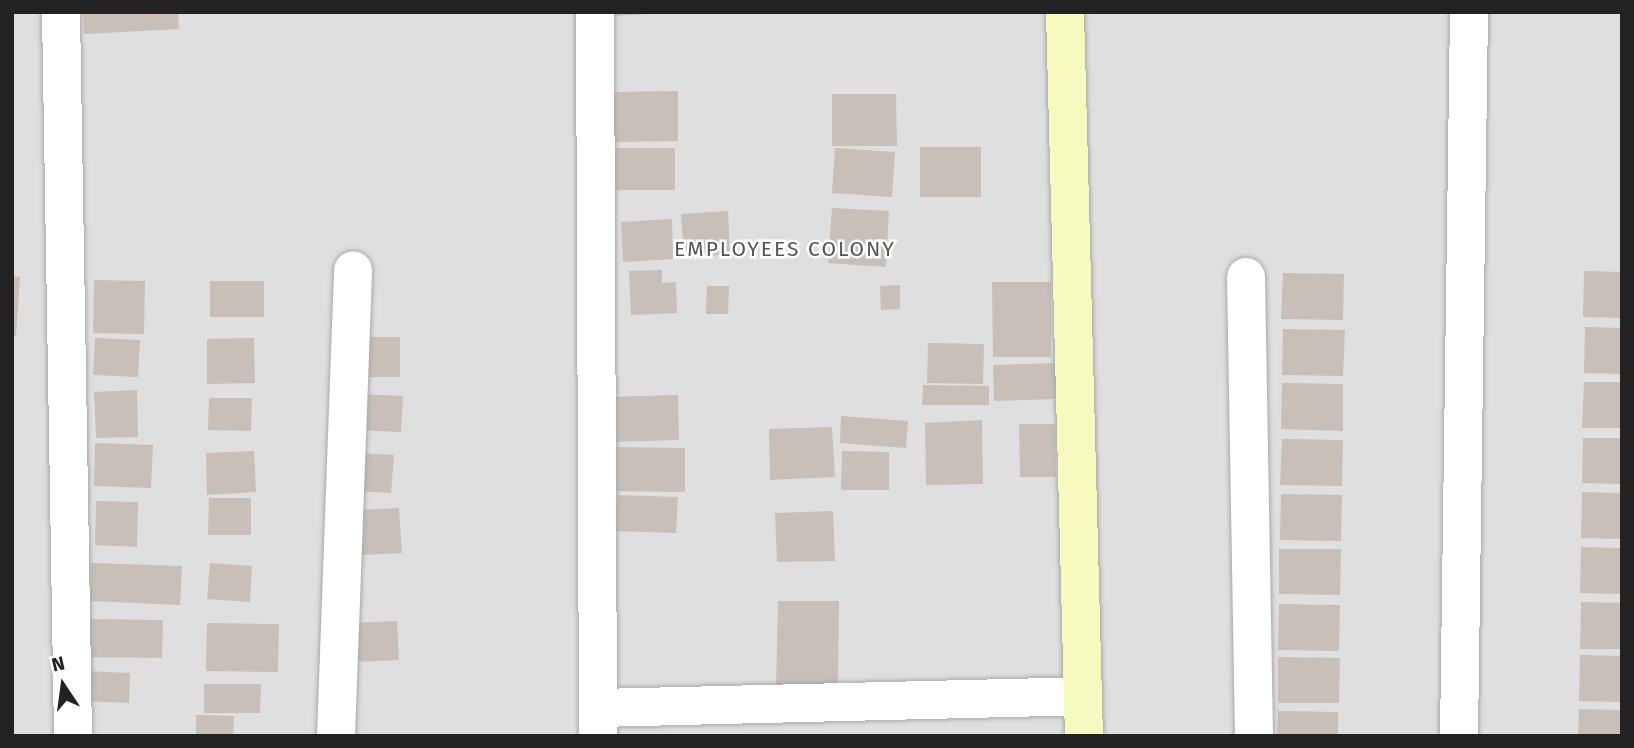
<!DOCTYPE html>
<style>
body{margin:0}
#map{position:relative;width:1634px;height:748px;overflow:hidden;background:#f2efe9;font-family:"Fira Sans",sans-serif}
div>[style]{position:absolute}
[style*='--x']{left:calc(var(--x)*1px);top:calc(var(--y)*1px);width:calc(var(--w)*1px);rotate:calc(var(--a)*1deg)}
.residential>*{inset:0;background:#e0dfdf}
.building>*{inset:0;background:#c7bfb8}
.roads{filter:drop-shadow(0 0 2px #a9a9a9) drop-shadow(0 0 2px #a9a9a9)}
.minor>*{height:38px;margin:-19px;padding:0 19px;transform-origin:19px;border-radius:19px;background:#fff}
.secondary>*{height:38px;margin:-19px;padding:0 19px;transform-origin:19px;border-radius:19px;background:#f7fabf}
span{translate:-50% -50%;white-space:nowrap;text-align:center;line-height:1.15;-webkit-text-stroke:5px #fff;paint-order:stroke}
.neighbourhood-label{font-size:21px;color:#555;letter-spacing:2px}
.frame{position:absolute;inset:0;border:14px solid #222;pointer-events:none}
.north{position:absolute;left:28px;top:650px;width:70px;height:70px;-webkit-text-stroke:5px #fff;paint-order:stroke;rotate:347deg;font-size:19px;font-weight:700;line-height:28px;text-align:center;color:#222}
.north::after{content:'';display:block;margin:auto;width:24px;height:32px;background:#222;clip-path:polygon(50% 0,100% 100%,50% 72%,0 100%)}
</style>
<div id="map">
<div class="residential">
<i style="clip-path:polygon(12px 12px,1622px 12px,1622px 736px,12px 736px)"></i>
</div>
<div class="building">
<i style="clip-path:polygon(83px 12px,178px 12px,179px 29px,84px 34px)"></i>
<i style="clip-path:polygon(614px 12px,648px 12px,648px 14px,614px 16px)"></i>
<i style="clip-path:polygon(678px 91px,678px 141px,614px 142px,613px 92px)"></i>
<i style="clip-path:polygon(832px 94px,896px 94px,897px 146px,832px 146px)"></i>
<i style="clip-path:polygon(920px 147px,981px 147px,981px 197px,920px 197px)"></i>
<i style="clip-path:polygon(615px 148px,675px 148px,675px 190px,615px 190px)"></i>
<i style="clip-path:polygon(835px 148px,895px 152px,892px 197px,832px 193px)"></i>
<i style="clip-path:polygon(832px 208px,889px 211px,886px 267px,828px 263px)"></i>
<i style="clip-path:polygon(728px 211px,730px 254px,684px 258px,681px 214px)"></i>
<i style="clip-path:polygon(672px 219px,673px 259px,623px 262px,621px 222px)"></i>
<i style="clip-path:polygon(662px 270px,662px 283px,676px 282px,677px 313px,631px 315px,629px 271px)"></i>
<i style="clip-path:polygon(1584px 271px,1622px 272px,1622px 318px,1583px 317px)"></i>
<i style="clip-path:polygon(1283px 273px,1344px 274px,1343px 320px,1281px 319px)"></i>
<i style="clip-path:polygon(12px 276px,20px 277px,16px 336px,12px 336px)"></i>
<i style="clip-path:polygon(94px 280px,145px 281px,144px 334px,93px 333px)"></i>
<i style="clip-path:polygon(210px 281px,264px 281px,264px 317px,210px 317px)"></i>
<i style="clip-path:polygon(992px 282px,1051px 282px,1051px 357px,993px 357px)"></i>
<i style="clip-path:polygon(900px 285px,900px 309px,881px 310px,880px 286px)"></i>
<i style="clip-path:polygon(707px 286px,729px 286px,728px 314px,706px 314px)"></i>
<i style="clip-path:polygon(1585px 327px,1622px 328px,1622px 374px,1584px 373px)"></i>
<i style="clip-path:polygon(1283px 329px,1345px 330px,1343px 376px,1282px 375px)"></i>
<i style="clip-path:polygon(360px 337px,400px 337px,400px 377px,359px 377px)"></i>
<i style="clip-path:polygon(95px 338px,140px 340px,138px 377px,93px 375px)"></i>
<i style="clip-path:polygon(254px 338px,255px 383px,207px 384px,207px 339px)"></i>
<i style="clip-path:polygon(928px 343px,984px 344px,983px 384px,927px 383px)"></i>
<i style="clip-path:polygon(1057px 363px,1058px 399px,994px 401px,993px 365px)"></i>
<i style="clip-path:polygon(1584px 382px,1622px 382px,1622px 428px,1582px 428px)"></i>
<i style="clip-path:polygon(1282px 383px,1343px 384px,1343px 431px,1281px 429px)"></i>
<i style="clip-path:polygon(923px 385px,989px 386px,989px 405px,922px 405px)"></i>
<i style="clip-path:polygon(137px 390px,138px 437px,96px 438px,94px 392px)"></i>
<i style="clip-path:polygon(358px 394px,403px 396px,401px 432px,356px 430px)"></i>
<i style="clip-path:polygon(678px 395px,679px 440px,608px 442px,607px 397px)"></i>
<i style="clip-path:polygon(209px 398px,252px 398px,251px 431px,208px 430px)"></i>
<i style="clip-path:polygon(841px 416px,908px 421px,906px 448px,840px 443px)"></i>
<i style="clip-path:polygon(982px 420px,983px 484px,926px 485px,925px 423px)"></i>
<i style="clip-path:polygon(1019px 424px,1055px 424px,1056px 477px,1020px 477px)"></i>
<i style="clip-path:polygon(832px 427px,835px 477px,770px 480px,769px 429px)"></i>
<i style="clip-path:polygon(1583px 438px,1622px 438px,1622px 484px,1582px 483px)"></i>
<i style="clip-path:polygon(1282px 439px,1343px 440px,1342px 486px,1280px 485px)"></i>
<i style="clip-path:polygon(95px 443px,153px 445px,151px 488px,94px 486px)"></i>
<i style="clip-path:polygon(610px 447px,685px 448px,685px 492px,610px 491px)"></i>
<i style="clip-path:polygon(254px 451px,256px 492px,207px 495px,206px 453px)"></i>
<i style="clip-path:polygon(842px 451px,889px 452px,889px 490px,841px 490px)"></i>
<i style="clip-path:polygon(358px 453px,394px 455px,391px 493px,355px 491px)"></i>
<i style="clip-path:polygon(1582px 492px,1622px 493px,1622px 539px,1581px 538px)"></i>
<i style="clip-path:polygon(1281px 494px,1342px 495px,1341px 541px,1280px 540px)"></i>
<i style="clip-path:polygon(617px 495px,678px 497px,676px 533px,615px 531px)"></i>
<i style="clip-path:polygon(209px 498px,251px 498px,251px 535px,208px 535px)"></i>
<i style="clip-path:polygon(96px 501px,138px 502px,137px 547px,95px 545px)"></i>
<i style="clip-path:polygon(399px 508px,402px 553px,361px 555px,358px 510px)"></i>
<i style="clip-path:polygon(833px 511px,835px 561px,777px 562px,775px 513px)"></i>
<i style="clip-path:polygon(1581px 547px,1622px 548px,1622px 594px,1580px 593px)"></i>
<i style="clip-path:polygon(1279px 549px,1341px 549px,1340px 595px,1279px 594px)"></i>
<i style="clip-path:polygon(91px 563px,182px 566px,180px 605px,90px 601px)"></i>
<i style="clip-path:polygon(210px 563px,252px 566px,250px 602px,207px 599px)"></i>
<i style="clip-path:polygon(778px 601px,839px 601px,838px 691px,776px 690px)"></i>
<i style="clip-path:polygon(1581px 602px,1622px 603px,1622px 649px,1580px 649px)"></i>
<i style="clip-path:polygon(1279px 604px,1340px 605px,1339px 651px,1278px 650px)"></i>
<i style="clip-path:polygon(86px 619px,163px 620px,162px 658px,85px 657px)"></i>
<i style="clip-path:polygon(397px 621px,399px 660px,355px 662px,353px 623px)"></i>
<i style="clip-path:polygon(207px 623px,279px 624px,278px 672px,206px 671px)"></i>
<i style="clip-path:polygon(1580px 655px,1622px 656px,1622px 702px,1579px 701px)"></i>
<i style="clip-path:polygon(1278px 657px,1340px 658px,1339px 703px,1278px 703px)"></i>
<i style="clip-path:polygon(85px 671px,130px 673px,129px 703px,83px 701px)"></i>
<i style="clip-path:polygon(204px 684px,261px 684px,260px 713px,204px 713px)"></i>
<i style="clip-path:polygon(1579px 709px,1622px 710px,1622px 736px,1578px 736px)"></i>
<i style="clip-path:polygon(1278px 711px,1338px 712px,1338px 736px,1277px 736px)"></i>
<i style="clip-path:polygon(196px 715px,234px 716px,233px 736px,196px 736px)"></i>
</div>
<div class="roads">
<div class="minor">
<i style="--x:61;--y:12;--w:724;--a:89.05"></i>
<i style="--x:595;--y:12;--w:724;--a:89.76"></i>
<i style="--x:1246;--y:277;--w:459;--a:89"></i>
<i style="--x:599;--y:708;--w:483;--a:-1.4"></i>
<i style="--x:336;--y:736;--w:466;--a:-87.9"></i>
<i style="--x:1459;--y:736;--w:724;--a:-89.21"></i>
</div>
<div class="secondary">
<i style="--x:1065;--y:12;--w:724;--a:88.5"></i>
</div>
</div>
<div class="neighbourhood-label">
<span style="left:785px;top:249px">EMPLOYEES COLONY</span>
</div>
<div class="frame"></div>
<div class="north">N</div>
</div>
